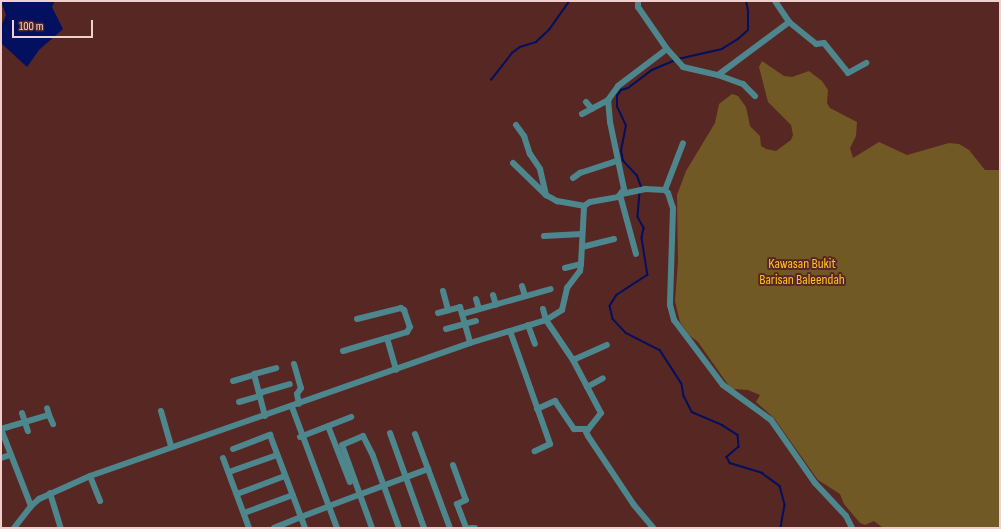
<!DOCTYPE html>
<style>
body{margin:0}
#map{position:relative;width:1001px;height:529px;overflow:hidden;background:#572724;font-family:"Sofia Sans Condensed",sans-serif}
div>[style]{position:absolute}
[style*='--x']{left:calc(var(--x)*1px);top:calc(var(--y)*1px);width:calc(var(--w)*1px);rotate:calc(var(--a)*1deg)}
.green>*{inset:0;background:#715925}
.water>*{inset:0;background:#02105f}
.stream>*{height:1.5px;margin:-0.75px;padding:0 0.75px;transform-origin:0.75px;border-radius:0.75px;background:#02105f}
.minor>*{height:6px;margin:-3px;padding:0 3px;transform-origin:3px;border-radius:3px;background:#4d878d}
span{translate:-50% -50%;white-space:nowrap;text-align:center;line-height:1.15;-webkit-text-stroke:4px #572724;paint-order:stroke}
.park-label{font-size:14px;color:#fec120}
.frame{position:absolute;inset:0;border:2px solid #f0d0cc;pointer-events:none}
.scale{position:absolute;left:12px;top:20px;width:81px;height:18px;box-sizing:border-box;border:2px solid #f0d0cc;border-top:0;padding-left:5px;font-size:12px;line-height:14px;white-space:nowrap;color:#f0d0cc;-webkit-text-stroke:3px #572724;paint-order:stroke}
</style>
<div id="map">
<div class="green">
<i style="clip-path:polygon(762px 61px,784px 76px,792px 77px,809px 71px,822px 81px,828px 90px,827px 103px,830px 108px,857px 122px,856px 136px,850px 148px,853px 158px,879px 142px,907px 155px,949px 143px,959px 144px,969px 150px,985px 170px,1000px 170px,1000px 528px,883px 528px,874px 521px,865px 525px,860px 523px,844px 504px,840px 494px,818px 480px,774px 418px,756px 402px,760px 395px,748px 390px,733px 389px,729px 386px,698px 342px,689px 335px,680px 322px,675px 301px,678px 262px,677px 195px,686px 171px,715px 123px,719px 104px,732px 94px,738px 96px,746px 107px,750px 126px,760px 136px,761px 146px,766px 149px,776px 151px,791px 140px,793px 135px,791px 125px,768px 102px,759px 67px)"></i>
</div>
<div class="water">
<i style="clip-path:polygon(1px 1px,55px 1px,52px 7px,63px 29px,39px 50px,27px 67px,1px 43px,1px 26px,6px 15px)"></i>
</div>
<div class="stream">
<i style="--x:678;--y:59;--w:45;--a:-12.8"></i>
<i style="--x:722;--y:49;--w:19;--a:-32"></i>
<i style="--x:738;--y:39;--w:13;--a:-42"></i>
<i style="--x:748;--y:30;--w:19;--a:-90"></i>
<i style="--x:748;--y:11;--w:10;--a:-101"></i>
<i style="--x:491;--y:80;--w:34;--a:-52"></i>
<i style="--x:512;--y:53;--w:10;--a:-37"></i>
<i style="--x:520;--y:47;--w:17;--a:-17"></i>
<i style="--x:536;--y:42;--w:18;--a:-43"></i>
<i style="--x:549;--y:30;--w:35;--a:-55"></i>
<i style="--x:641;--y:187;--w:12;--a:-110"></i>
<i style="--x:637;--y:176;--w:21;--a:-133"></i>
<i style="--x:623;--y:161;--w:10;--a:-101"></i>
<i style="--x:621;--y:151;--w:25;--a:-79"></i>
<i style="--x:626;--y:126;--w:21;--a:-115"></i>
<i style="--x:617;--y:107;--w:11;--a:-90"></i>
<i style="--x:617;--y:96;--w:7;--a:-56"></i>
<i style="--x:621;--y:90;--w:7;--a:-16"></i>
<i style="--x:628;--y:88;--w:30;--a:-37"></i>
<i style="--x:652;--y:70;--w:25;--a:-23"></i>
<i style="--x:640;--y:193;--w:24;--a:95"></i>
<i style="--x:638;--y:217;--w:13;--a:61"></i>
<i style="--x:644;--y:228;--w:10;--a:101"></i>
<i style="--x:642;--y:238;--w:37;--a:81"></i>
<i style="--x:648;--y:275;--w:37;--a:147"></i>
<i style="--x:617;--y:295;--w:13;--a:122"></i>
<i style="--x:610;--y:306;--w:13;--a:77"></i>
<i style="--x:613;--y:319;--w:19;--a:47"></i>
<i style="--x:626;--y:333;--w:38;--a:27"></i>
<i style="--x:660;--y:350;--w:40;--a:57.1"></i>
<i style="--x:682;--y:384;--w:12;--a:81"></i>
<i style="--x:684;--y:396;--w:18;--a:63"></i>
<i style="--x:692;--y:412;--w:33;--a:23"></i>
<i style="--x:722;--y:425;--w:19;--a:32"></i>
<i style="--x:738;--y:435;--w:12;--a:85"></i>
<i style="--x:739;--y:447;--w:16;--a:140"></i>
<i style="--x:727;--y:457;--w:7;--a:63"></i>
<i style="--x:730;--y:463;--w:34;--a:17"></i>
<i style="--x:762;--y:473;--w:22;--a:36"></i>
<i style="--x:780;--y:486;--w:20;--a:75"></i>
<i style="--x:785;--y:505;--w:23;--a:100"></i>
</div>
<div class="minor">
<i style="--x:775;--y:1;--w:25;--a:56"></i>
<i style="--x:789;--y:22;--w:35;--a:39"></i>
<i style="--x:816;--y:44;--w:8;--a:-7"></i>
<i style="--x:824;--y:43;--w:38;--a:51"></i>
<i style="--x:848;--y:73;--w:21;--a:-29"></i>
<i style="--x:667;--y:49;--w:24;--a:48"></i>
<i style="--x:683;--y:67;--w:36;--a:13"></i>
<i style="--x:718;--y:75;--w:27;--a:20"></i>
<i style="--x:743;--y:84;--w:17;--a:45"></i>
<i style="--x:718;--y:75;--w:89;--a:-36.7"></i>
<i style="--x:586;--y:102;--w:9;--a:49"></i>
<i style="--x:582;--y:114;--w:30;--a:-28"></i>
<i style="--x:516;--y:125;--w:14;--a:54"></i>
<i style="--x:524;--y:136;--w:19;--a:72"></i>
<i style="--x:530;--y:154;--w:18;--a:56"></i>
<i style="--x:540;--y:169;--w:27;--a:77"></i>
<i style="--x:513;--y:163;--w:46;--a:44.1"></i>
<i style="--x:546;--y:195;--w:13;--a:29"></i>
<i style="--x:557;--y:201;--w:27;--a:10"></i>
<i style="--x:573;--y:178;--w:9;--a:-36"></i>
<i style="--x:580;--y:173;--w:39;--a:-18"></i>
<i style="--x:665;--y:190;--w:50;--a:-69"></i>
<i style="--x:622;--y:194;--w:24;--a:-12"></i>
<i style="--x:645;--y:189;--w:20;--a:3"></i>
<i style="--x:665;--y:190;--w:4;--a:45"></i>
<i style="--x:668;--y:193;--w:16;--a:72"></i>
<i style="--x:673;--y:208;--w:97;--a:91.8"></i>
<i style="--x:670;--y:305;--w:16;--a:75"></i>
<i style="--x:674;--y:320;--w:81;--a:53"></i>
<i style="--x:723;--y:385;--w:59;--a:36.1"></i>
<i style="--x:771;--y:420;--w:77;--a:55.1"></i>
<i style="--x:815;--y:483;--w:45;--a:46.8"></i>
<i style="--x:846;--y:516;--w:13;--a:63"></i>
<i style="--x:620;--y:195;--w:61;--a:74.8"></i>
<i style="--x:544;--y:236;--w:38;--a:-3"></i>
<i style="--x:582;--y:247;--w:33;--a:-14"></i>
<i style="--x:565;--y:268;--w:16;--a:-14"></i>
<i style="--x:522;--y:286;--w:10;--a:73"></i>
<i style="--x:443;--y:291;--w:20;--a:75"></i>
<i style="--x:493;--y:295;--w:10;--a:73"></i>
<i style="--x:476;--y:299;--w:10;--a:73"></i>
<i style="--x:543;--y:309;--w:11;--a:75"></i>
<i style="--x:546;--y:320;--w:48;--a:56"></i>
<i style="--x:573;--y:360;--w:60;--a:62.2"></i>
<i style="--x:601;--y:413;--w:24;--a:128"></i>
<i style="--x:586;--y:432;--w:4;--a:63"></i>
<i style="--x:588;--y:436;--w:83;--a:56.3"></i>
<i style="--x:634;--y:505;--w:30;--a:50"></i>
<i style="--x:438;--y:313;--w:23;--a:-15"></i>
<i style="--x:460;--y:307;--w:37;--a:74"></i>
<i style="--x:462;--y:314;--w:92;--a:-15.7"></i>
<i style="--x:357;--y:319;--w:45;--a:-14"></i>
<i style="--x:401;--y:308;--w:4;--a:34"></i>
<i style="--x:404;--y:310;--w:18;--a:71"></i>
<i style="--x:410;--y:327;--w:6;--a:121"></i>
<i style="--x:407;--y:332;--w:21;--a:163"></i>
<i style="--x:528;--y:325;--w:20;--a:70"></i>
<i style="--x:446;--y:329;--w:31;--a:-15"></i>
<i style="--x:510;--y:331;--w:120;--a:70.5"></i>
<i style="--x:550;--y:444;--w:17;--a:155"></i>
<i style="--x:343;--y:351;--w:46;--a:-16.5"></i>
<i style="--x:387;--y:338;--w:33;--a:74"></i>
<i style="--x:573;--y:360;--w:37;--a:-24"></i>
<i style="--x:294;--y:364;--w:25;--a:74"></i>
<i style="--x:301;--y:388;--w:7;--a:124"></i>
<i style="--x:297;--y:394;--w:10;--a:79"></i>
<i style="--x:233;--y:381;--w:22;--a:-16"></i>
<i style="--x:587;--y:387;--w:18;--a:-29"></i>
<i style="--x:259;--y:393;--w:32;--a:-16"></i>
<i style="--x:239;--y:402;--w:22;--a:-16"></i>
<i style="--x:292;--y:407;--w:129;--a:69.6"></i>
<i style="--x:537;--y:409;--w:20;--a:-24"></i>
<i style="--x:555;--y:401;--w:34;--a:56"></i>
<i style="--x:574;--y:429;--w:14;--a:0"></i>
<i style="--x:161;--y:411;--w:36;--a:74"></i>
<i style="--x:22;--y:413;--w:19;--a:72"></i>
<i style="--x:49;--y:415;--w:10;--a:66"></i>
<i style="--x:265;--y:416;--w:43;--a:-104.7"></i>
<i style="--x:254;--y:374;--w:23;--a:-15"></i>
<i style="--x:328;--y:426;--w:60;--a:68.6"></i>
<i style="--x:1;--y:429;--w:83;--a:68.7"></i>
<i style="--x:1;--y:429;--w:50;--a:-16.3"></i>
<i style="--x:49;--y:415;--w:7;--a:-106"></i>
<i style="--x:390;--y:433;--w:101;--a:70.3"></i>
<i style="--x:415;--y:434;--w:100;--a:69.6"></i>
<i style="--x:300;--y:437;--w:55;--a:-21.4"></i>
<i style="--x:233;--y:449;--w:40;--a:-21"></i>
<i style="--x:270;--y:435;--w:88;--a:69.3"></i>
<i style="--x:301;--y:517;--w:29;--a:158"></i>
<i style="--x:1;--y:458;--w:9;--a:-18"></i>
<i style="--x:223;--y:458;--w:75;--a:69.6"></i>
<i style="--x:453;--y:465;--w:37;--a:70"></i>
<i style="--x:466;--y:500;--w:10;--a:156"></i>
<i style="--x:457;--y:504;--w:26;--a:69"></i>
<i style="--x:229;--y:472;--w:51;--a:-19.5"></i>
<i style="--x:90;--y:476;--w:27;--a:68"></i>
<i style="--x:50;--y:493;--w:37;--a:73"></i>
<i style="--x:237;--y:494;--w:51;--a:-20.6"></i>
<i style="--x:329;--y:506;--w:106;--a:-20.5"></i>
<i style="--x:244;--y:513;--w:52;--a:-20.2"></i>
<i style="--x:14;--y:528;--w:28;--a:-52"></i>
<i style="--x:31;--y:506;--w:11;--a:-41"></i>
<i style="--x:39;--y:499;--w:56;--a:-24.3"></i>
<i style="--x:90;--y:476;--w:403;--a:-19.3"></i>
<i style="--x:470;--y:343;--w:79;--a:-16.8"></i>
<i style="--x:546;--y:320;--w:19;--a:-32"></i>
<i style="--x:562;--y:310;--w:23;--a:-77"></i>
<i style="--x:567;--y:288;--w:21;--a:-53"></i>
<i style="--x:580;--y:271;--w:7;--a:-82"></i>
<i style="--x:581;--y:264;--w:58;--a:-87"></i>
<i style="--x:584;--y:206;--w:7;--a:-34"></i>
<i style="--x:590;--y:202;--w:28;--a:-10"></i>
<i style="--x:618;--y:197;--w:10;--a:-53"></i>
<i style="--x:624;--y:189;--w:68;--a:-101.8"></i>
<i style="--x:610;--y:122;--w:22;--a:-95"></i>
<i style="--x:608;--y:100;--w:17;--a:-54"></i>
<i style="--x:618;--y:86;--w:61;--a:-37.1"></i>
<i style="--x:667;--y:49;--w:51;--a:-124.6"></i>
<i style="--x:638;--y:7;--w:6;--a:-90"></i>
<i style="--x:305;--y:528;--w:12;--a:-110"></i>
<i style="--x:301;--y:517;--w:26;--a:-21"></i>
<i style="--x:372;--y:528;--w:88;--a:-109.9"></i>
<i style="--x:342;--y:445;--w:23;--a:-23"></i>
<i style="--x:363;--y:436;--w:22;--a:63"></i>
<i style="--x:373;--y:456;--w:77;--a:70.1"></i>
<i style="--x:470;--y:528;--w:5;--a:0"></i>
</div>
<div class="park-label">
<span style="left:802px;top:272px">Kawasan Bukit<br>Barisan Baleendah</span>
</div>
<div class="frame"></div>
<div class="scale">100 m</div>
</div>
